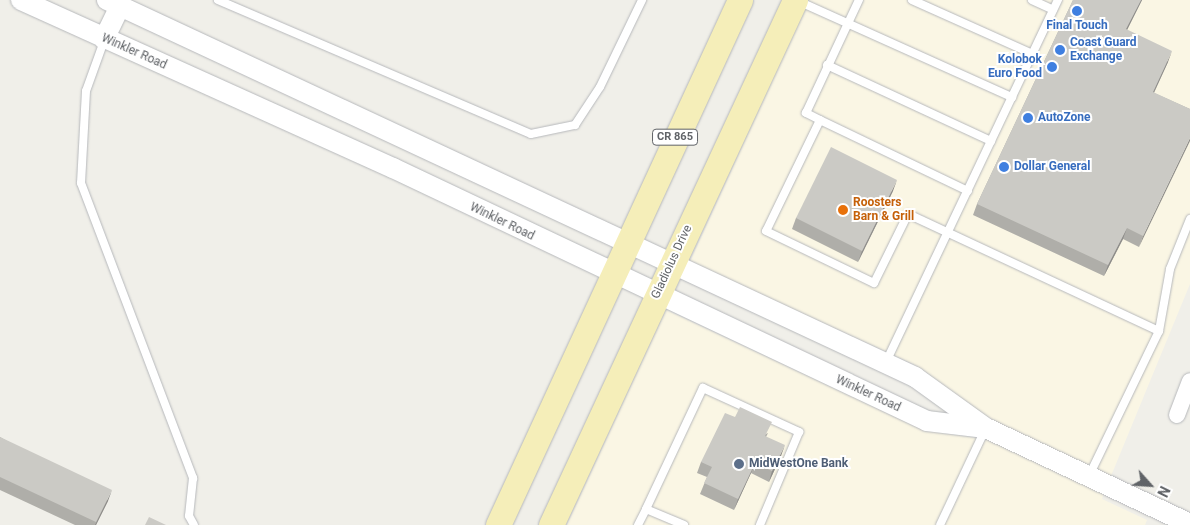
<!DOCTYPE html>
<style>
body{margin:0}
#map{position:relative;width:1190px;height:525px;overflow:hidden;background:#f0efe9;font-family:Roboto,sans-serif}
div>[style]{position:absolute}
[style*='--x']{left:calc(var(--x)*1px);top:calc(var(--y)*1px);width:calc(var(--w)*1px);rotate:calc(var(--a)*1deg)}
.commercial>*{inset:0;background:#faf6e4}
.roads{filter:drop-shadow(0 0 1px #b6b8bb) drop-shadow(0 0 1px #b6b8bb)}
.service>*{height:8px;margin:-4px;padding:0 4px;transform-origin:4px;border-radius:4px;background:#fff}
.minor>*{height:16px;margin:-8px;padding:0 8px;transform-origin:8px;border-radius:8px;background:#fff}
.tertiary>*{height:20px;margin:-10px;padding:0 10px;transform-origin:10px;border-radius:10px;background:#fff}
.primary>*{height:25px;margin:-12.5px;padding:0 12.5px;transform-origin:12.5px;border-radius:12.5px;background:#f5eeb9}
.wall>*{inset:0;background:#afaea9}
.shaded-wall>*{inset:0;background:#8e8d8a}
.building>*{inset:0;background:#cbcac5}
.dots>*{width:14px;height:14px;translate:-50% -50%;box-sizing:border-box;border:2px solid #fff;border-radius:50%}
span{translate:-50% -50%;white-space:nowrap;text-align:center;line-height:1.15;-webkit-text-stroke:4px #fff;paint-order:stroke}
.shield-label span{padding:1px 4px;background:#fff;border:1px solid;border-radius:4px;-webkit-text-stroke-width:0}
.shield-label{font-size:11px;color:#606367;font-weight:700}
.shop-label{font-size:12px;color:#366cbe;font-weight:700}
.left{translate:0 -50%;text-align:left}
.right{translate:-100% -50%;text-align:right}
.street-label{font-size:12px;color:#606367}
.food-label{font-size:12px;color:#c56008;font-weight:700}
.service-label{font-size:12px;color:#4e5e75;font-weight:700}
.north{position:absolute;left:1125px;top:460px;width:50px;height:50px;-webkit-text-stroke:4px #fff;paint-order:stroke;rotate:116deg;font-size:14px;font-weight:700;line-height:20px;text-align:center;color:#606367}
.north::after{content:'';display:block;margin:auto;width:18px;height:22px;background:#606367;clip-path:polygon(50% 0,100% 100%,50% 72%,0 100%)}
</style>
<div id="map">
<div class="commercial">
<i style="clip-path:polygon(809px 0,1190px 0,1190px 284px,1111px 476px,989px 419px,913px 364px,690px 262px)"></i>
<i style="clip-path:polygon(666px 310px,923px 430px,989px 440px,1104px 493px,1102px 499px,1147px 520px,1145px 525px,567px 525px)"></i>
</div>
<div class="roads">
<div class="service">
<i style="--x:218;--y:0;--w:340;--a:23.2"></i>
<i style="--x:531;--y:134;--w:45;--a:-11.6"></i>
<i style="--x:575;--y:125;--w:45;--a:-56.7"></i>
<i style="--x:600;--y:87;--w:97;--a:-64.2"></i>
<i style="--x:912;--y:0;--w:133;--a:24.1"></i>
<i style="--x:1032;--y:0;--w:23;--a:25"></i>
<i style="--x:798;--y:1;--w:235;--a:24.2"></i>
<i style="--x:104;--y:41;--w:53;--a:109.8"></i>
<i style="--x:86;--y:91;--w:92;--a:93.1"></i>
<i style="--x:81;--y:183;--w:316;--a:69.2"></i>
<i style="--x:193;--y:478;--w:38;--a:96"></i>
<i style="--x:189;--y:516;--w:10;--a:61"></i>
<i style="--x:827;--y:65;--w:181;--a:24.9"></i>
<i style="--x:820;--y:120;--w:16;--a:-153"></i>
<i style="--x:806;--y:113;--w:125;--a:-64.9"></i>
<i style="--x:968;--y:191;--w:164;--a:-154.4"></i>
<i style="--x:820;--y:120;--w:123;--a:115.9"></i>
<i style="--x:766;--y:231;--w:120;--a:25.7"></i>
<i style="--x:874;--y:283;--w:77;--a:-63.8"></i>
<i style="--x:908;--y:214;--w:277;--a:25"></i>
<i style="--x:1159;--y:331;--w:161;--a:115.8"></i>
<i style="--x:1159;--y:331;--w:63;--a:-79.9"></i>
<i style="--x:1170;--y:269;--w:54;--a:-68.2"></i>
<i style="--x:886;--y:362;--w:401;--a:-64.6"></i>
<i style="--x:638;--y:525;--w:18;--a:-63"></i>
<i style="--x:684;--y:525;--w:41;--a:-157.2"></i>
<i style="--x:646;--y:509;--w:134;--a:-64.8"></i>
<i style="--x:703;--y:388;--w:106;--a:24.6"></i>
<i style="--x:799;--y:432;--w:101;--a:112.8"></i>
<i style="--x:940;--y:525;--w:105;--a:-64.7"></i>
</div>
<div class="minor">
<i style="--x:1177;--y:415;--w:36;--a:-69"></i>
</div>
<div class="tertiary">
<i style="--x:21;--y:0;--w:408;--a:24.3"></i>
<i style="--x:393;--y:168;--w:591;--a:25.35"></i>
<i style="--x:927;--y:421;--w:57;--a:7"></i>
<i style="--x:107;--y:0;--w:892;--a:25.01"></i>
<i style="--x:915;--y:377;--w:87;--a:35.7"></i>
<i style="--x:986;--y:428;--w:225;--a:25.2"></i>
<i style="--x:104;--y:39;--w:37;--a:-64"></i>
</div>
<div class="primary">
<i style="--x:498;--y:525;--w:578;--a:-65.25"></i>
<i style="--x:551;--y:525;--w:579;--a:-65.07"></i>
</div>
</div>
<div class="wall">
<i style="clip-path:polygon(1073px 0,1142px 0,1127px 30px,1168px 62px,1154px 93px,1190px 109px,1139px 247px,1123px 239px,1104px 276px,973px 215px,977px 204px)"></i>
<i style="clip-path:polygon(893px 191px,858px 262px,792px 229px,796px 218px)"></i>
<i style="clip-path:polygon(768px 433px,766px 437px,781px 456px,769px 482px,751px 473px,734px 510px,700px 494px,707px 477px,697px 473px,701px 462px)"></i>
<i style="clip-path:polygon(0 437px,108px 501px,96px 525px,75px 525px,0 490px)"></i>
</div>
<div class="shaded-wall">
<i style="clip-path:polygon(1141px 0,1142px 0,1122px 40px,1126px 29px)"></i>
<i style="clip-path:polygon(1172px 51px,1168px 62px,1149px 103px,1153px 92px)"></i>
<i style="clip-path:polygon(1190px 138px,1190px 141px,1139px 247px,1143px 236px)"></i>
<i style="clip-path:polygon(897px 180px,893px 191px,858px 262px,862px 251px)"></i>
<i style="clip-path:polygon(1127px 228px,1123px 239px,1104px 276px,1108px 265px)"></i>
<i style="clip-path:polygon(785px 445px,781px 456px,769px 482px,772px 471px)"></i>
<i style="clip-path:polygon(755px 463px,751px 473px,734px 510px,738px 499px)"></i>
<i style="clip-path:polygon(112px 490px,108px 501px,96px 525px,95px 525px)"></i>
</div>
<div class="building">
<i style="clip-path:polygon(1073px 0,1141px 0,1126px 29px,1172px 51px,1153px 92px,1190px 109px,1190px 138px,1143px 236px,1127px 228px,1108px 265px,977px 204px)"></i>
<i style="clip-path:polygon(831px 147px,897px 180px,862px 251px,796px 218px)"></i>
<i style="clip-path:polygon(740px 407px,772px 422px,765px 436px,785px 445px,772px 471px,755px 463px,738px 499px,704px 483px,712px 467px,701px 462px,725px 413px,735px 417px)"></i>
<i style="clip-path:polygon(0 437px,112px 490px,96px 522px,0 477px)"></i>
<i style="clip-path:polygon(149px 517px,166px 525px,145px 525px)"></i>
</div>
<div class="dots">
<i style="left:1077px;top:11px;background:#3f7fe0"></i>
<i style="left:1060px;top:50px;background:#3f7fe0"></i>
<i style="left:1052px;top:67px;background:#3f7fe0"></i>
<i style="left:1028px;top:118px;background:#3f7fe0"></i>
<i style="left:1004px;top:167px;background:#3f7fe0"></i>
<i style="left:843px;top:210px;background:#e8710a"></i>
<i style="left:739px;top:464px;background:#5c6f8a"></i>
</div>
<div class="shield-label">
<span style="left:675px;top:137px">CR 865</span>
</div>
<div class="shop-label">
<span style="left:1077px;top:26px">Final Touch</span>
<span class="left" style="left:1070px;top:50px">Coast Guard<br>Exchange</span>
<span class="right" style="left:1042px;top:67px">Kolobok<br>Euro Food</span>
<span class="left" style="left:1038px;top:118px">AutoZone</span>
<span class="left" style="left:1014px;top:167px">Dollar General</span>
</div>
<div class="street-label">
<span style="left:134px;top:52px;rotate:24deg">Winkler Road</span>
<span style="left:502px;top:222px;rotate:26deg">Winkler Road</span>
<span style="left:672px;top:262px;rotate:-65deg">Gladiolus Drive</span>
<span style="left:868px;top:394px;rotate:25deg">Winkler Road</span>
</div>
<div class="food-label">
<span class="left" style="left:853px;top:210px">Roosters<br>Barn &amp; Grill</span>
</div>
<div class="service-label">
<span class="left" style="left:749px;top:464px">MidWestOne Bank</span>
</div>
<div class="north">N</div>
</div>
